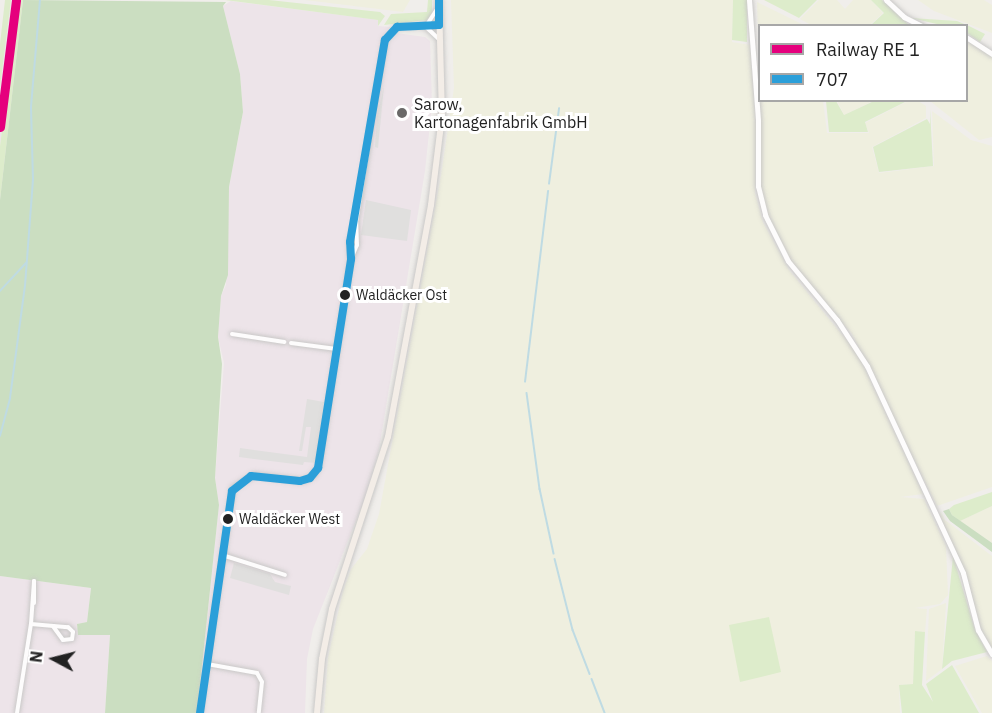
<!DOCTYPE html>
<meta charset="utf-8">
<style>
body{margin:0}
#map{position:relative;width:992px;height:713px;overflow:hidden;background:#f0eeeb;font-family:"IBM Plex Sans",sans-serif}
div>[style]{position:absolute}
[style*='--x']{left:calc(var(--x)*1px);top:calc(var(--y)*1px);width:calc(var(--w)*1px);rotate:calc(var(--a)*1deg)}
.industrial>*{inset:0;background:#ede4e9}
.farmland>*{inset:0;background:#efefdf}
.grass>*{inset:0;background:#ddeccb}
.forest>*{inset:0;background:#cbdec1}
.parking>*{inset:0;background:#e0dfde}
.stream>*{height:1.5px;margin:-0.75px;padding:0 0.75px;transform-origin:0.75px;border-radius:0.75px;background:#bfdbe3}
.roads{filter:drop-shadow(0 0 2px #c9c8c7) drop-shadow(0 0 2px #c9c8c7)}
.minor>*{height:4px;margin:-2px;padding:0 2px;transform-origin:2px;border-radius:2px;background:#fdfcfc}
.tertiary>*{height:5px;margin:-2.5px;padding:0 2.5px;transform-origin:2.5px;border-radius:2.5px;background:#fdfcfc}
.primary>*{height:6px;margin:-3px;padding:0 3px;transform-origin:3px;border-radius:3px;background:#f3ede7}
.bus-1>*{height:8px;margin:-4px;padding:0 4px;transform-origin:4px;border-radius:4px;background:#2b9fd9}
.rail-1>*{height:9px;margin:-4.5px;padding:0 4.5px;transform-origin:4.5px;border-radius:4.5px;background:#e5007d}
.dots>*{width:16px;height:16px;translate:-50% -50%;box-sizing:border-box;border:3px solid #fff;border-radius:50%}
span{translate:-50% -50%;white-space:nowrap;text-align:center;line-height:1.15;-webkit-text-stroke:6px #fff;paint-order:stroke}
.bus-label{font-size:14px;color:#222}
.left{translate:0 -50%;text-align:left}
.poi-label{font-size:16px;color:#222}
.legend{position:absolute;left:758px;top:24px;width:210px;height:78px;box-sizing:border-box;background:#fff;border:2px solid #a7a7a7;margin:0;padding:8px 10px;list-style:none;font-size:18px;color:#222}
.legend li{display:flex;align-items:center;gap:12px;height:30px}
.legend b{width:30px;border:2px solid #a7a7a7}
.north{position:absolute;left:24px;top:629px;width:60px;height:60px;-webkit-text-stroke:4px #fff;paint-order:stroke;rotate:277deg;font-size:16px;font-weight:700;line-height:24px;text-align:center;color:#222}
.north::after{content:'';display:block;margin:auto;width:21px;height:27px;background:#222;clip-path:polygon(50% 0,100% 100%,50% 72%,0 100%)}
</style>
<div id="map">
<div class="industrial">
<i style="clip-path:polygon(11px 0,18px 0,0 146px,0 87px)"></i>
<i style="clip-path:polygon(231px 1px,379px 20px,378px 26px,390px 27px,396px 33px,425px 37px,430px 41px,432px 105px,425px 171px,379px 449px,367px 493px,313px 629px,307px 659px,305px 713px,197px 713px,219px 505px,215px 478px,224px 363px,218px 337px,221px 296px,226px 285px,229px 187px,243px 112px,240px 74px,223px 6px)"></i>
<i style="clip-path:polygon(0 576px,91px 588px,87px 622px,77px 624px,78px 635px,110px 634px,105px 713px,0 713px)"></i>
</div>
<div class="farmland">
<i style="clip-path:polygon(305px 0,410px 0,403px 12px)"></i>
<i style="clip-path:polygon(451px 0,733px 0,732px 42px,750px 45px,756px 129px,755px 193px,763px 222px,789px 270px,858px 354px,923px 494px,900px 497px,924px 499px,946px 546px,948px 595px,940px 604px,915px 608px,927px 609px,925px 632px,915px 631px,913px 684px,899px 685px,900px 713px,324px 713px,328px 657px,343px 591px,351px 569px,367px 549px,379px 514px,441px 175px,454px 88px)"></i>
<i style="clip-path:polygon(819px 0,837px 0,845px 9px,853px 0,871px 0,883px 13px,870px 25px,811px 25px,800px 19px)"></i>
<i style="clip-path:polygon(918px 0,984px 0,992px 5px,992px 33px,934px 11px)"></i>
<i style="clip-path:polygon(757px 2px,804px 25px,760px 26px,759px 67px)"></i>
<i style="clip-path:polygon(967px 40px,992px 56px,992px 137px,979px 140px,930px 101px,966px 100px)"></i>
<i style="clip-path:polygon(756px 70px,759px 70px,760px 100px,823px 101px,827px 133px,869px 133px,865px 123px,908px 101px,918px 101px,926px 106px,926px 118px,872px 147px,879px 173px,934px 166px,932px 111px,971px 140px,992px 146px,992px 487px,937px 506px,852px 334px,791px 264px,768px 218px,761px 191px)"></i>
<i style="clip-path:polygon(837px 101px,873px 101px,844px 115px)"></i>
<i style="clip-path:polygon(992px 506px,992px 543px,960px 521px)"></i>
<i style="clip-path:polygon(941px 512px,945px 520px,992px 556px,992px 651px,979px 625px,967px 578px,939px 516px)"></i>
<i style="clip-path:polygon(946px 603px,942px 669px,926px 681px,929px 609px)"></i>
<i style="clip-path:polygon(987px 656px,992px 661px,992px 713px,982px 713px,955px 666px)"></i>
</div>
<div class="grass">
<i style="clip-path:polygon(5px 0,11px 0,0 87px,0 44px)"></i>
<i style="clip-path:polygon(18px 0,23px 0,0 200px,0 146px)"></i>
<i style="clip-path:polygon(225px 0,269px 0,380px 12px,385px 16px,378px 26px,378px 20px)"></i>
<i style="clip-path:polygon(428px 0,432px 0,432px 13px,427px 20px,384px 25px,391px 14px,427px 12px)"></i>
<i style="clip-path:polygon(733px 0,747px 0,747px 42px,732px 40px)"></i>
<i style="clip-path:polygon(764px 0,817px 0,799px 18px)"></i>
<i style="clip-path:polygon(871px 0,882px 0,909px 25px,871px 25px,884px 13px)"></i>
<i style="clip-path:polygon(911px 18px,957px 21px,969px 26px,985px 34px,980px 42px,967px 33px,966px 26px,941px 25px)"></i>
<i style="clip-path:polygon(826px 101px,836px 101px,844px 115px,874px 101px,907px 101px,865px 122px,868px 132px,829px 132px)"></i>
<i style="clip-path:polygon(930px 109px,933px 166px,879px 172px,873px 147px,927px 119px,930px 124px)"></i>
<i style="clip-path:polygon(992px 492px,992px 506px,960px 521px,952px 515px,949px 509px,954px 505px)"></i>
<i style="clip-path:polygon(953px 556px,975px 630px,987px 652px,952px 661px,942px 669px)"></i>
<i style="clip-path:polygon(769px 617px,781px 672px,740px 682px,729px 625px)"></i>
<i style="clip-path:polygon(915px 631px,925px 632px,922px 685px,933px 702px,926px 684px,952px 665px,979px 713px,902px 713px,899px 685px,913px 684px)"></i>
</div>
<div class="forest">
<i style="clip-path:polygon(23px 0,226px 2px,223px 6px,240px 74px,243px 112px,229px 187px,228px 275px,221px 296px,218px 337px,222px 364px,215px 478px,219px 505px,197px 713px,105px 713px,110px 635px,78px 635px,77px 624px,87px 622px,91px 588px,0 576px,0 200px)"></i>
<i style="clip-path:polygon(949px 509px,952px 515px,992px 543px,992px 552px,950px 521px,943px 511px)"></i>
</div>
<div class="parking">
<i style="clip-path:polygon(384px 86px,378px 148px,375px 147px,377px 116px)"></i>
<i style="clip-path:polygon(366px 200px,411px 210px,407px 241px,361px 235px)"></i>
<i style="clip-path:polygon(307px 399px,324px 402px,317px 463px,304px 462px,303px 465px,239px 457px,240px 448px,307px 457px,311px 427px,306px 427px,302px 451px,299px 451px)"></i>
<i style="clip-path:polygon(234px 563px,270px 574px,275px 582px,291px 586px,289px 595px,230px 578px)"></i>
</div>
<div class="stream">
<i style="--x:549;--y:184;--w:76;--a:-82.4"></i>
<i style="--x:0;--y:291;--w:38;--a:-47"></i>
<i style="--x:525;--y:382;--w:192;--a:-83.1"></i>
<i style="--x:527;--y:393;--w:97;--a:82.3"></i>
<i style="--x:540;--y:489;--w:66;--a:77.8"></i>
<i style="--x:0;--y:436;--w:39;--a:-75"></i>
<i style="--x:10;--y:398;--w:113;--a:-82.4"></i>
<i style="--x:25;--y:286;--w:106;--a:-85.7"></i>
<i style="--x:33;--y:180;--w:73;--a:-91.6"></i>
<i style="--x:31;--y:107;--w:107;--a:-85.2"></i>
<i style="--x:555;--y:559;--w:73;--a:75.8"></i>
<i style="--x:573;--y:630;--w:47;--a:68.9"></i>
<i style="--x:592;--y:679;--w:36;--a:69"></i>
</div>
<div class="roads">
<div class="minor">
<i style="--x:428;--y:23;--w:17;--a:-57"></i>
<i style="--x:420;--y:26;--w:17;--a:0"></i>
<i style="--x:426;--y:27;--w:19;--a:43"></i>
<i style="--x:351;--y:259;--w:15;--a:-67"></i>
<i style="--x:357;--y:245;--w:23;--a:-92"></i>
<i style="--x:356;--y:222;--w:184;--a:-80.9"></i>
<i style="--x:385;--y:40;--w:18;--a:-47"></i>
<i style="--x:397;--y:27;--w:42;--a:-2.7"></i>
<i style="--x:232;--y:334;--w:53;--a:8.7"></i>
<i style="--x:291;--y:343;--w:46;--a:7.4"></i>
<i style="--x:222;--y:555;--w:66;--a:17.6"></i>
<i style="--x:31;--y:624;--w:43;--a:-86"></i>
<i style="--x:34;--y:581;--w:22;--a:90"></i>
<i style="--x:207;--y:664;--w:51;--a:10.2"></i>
<i style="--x:257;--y:673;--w:10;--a:61"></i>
<i style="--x:262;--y:682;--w:31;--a:96"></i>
<i style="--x:17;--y:713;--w:90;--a:-81.1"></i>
<i style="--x:31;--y:624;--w:37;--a:5"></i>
<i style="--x:68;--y:627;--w:7;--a:45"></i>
<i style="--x:73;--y:632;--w:7;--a:98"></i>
<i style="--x:72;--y:639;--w:9;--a:174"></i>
<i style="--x:63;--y:640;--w:17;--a:-126"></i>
<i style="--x:200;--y:713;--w:227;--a:-81.7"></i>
<i style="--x:233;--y:488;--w:25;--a:-32"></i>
<i style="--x:254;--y:475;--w:49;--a:7"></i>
<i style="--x:303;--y:481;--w:11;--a:-27"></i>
<i style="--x:313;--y:476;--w:12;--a:-59"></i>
<i style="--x:319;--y:466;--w:209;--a:-81.2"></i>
<i style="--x:351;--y:259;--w:17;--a:-93"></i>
<i style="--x:350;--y:242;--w:21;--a:-73"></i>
</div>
<div class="tertiary">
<i style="--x:749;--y:0;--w:120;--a:85.7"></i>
<i style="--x:758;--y:120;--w:66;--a:90"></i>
<i style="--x:758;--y:186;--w:30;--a:76"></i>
<i style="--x:765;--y:215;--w:51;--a:63.4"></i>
<i style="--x:788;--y:261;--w:77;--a:50.3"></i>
<i style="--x:837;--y:320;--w:55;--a:56.9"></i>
<i style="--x:867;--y:366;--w:228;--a:65.1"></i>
<i style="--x:963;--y:573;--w:59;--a:75.3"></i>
<i style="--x:978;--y:630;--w:28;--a:60"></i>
<i style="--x:886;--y:0;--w:25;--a:43"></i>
<i style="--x:904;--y:17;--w:20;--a:27"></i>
<i style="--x:966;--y:37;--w:31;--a:33"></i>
</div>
<div class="primary">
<i style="--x:317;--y:713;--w:54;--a:-84.7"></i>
<i style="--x:322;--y:659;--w:51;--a:-78.7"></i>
<i style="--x:332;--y:609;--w:181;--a:-72"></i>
<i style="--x:388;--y:437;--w:236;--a:-79.5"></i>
<i style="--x:431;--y:205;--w:89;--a:-82.9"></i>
<i style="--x:442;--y:117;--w:117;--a:-91.5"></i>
</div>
</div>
<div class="bus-1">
<i style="--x:200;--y:713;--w:224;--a:-81.8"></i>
<i style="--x:232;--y:491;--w:24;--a:-38"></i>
<i style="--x:251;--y:476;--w:49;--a:5.8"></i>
<i style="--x:300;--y:481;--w:10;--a:-17"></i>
<i style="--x:310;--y:478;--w:13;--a:-51"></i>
<i style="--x:318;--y:468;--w:212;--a:-81"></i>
<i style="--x:351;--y:259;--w:17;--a:-93"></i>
<i style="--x:350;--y:242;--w:205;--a:-80.2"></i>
<i style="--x:385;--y:40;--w:18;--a:-47"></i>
<i style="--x:397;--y:27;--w:42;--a:-2.7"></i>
<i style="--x:439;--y:25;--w:25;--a:-90"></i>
</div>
<div class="rail-1">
<i style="--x:0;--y:127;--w:128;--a:-82.8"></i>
</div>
<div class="dots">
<i style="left:402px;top:113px;background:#6a6968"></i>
<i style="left:345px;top:295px;background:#222"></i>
<i style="left:228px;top:519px;background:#222"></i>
</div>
<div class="bus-label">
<span class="left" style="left:356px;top:295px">Waldäcker Ost</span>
<span class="left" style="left:239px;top:519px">Waldäcker West</span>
</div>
<div class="poi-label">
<span class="left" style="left:414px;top:113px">Sarow,<br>Kartonagenfabrik GmbH</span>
</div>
<ul class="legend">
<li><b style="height:8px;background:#e5007d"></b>Railway RE 1</li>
<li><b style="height:8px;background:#2b9fd9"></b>707</li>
</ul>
<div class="north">N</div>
</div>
